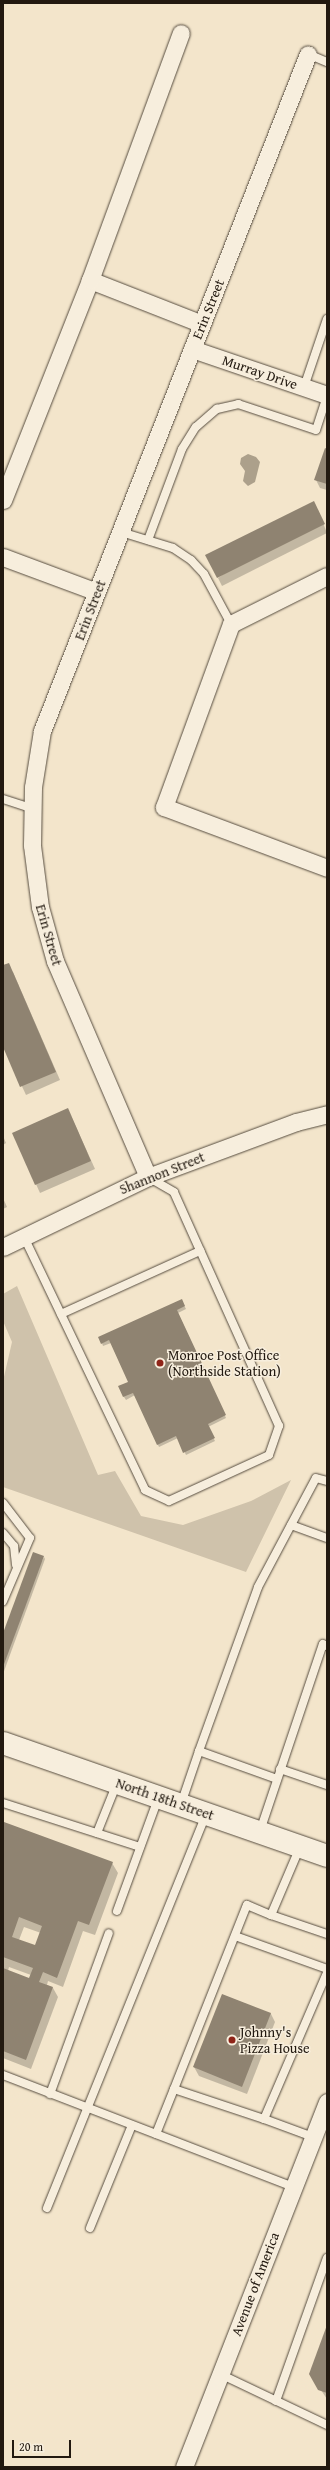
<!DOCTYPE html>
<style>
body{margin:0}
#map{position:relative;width:330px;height:2470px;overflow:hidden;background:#f3e5cb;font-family:"Gentium Book Plus",serif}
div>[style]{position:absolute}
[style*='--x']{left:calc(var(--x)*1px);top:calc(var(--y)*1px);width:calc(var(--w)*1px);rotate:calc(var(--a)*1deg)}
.green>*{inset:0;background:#cfc2ab}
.water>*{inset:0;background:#aca08b}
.shadow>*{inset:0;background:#0003}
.building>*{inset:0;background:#8f8371}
.roads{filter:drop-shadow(0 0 1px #564c3f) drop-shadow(0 0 1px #564c3f)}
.service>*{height:8px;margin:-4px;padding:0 4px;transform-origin:4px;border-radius:4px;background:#f7eedd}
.minor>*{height:17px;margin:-8.5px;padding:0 8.5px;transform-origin:8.5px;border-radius:8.5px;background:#f7eedd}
.secondary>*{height:22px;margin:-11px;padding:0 11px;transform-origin:11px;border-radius:11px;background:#f7eedd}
.dots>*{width:11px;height:11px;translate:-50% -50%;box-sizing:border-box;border:2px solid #f7eedd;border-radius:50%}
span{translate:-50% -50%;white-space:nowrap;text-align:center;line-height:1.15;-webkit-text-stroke:3px #f7eedd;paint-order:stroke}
.street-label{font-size:14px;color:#221910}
.poi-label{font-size:14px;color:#221910}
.left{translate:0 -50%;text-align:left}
.frame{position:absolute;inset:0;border:4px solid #221910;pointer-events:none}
.scale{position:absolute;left:12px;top:2440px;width:59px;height:18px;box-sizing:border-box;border:2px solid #221910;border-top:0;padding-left:5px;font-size:12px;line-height:14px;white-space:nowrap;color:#221910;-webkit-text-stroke:3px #f7eedd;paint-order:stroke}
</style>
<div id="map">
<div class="green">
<i style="clip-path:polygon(17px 1286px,98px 1475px,115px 1471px,141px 1516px,183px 1525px,251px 1501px,291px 1480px,246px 1572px,3px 1487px,3px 1381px,12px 1342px,3px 1321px,3px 1294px)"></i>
</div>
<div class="water">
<i style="clip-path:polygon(248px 454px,256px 457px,260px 462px,255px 482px,248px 486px,243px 481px,245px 471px,240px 464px,241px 458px)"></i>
</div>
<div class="shadow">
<i style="clip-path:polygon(327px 450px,327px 490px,320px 488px,316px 480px)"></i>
<i style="clip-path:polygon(318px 510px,327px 533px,222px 586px,218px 578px)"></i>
<i style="clip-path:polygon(3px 967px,13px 972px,60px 1080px,26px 1095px,3px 1045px)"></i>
<i style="clip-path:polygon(72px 1118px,95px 1169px,40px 1193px,13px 1133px)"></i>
<i style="clip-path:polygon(3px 1136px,6px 1143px,3px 1145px)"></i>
<i style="clip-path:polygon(3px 1198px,7px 1207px,3px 1209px)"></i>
<i style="clip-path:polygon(183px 1303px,186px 1309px,178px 1313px,226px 1418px,208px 1427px,215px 1441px,186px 1455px,178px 1438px,159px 1447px,135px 1395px,126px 1400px,124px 1397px,120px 1387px,129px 1382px,111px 1343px,103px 1346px,102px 1343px)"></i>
<i style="clip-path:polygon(44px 1557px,45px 1559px,3px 1674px,3px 1636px)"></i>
<i style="clip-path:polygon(evenodd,4px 1823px,112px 1863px,118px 1873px,95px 1935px,83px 1931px,63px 1987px,48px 1981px,47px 1985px,53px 1988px,58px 1997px,31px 2069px,3px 2058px,4px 1823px,24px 1927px,41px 1933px,36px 1947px,19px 1940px,24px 1927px,4px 1823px,9px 1967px,31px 1975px,30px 1980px,8px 1971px,9px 1967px)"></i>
<i style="clip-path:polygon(223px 1995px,271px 2014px,275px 2022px,247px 2094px,199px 2076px,194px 2067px)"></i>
<i style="clip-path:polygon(327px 2328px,327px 2399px,310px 2374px)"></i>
</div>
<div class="building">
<i style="clip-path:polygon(325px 448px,327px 449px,327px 484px,314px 480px)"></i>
<i style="clip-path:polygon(314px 501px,325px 524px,217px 578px,205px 555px)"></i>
<i style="clip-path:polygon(9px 963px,56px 1072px,20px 1087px,3px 1047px,3px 965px)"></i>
<i style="clip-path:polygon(68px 1108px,91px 1161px,35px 1185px,12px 1133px)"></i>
<i style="clip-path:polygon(182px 1299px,185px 1306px,177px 1310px,226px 1415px,208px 1424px,215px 1438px,183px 1453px,176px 1436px,157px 1445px,133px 1393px,123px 1397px,118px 1386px,128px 1382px,109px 1340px,101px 1344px,98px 1337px)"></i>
<i style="clip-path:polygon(33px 1552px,44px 1556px,3px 1667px,3px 1633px)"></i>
<i style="clip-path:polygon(evenodd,4px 1822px,113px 1862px,89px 1925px,78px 1921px,57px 1978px,43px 1972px,39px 1982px,53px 1987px,26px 2060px,3px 2051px,3px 1968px,29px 1978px,33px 1968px,3px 1957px,4px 1822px,19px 1917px,42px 1926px,35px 1945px,12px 1937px,19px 1917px)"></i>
<i style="clip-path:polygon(222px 1994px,271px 2013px,242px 2087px,193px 2067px)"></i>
<i style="clip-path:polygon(327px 2325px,327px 2393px,318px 2390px,309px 2374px)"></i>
</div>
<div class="roads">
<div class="service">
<i style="--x:308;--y:54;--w:21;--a:23"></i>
<i style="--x:304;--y:387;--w:72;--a:-71.3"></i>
<i style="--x:121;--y:532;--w:54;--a:17.1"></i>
<i style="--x:173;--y:548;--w:22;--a:34"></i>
<i style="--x:191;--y:560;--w:19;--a:47"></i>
<i style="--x:204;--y:574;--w:57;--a:61.6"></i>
<i style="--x:148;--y:540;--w:97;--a:-69.5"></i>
<i style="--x:182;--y:449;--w:26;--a:-58"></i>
<i style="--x:196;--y:427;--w:28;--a:-41"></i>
<i style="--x:217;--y:409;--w:22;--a:-13"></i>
<i style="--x:238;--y:404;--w:82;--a:18.4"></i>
<i style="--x:316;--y:430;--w:36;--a:-72"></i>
<i style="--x:3;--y:799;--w:32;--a:18"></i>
<i style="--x:24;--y:1237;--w:280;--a:64.4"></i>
<i style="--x:145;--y:1490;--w:26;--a:25"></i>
<i style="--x:169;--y:1501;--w:110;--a:-24.7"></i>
<i style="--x:269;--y:1455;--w:31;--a:-71"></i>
<i style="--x:279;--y:1426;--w:256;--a:-114.2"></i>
<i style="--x:174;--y:1192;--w:30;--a:-150"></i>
<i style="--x:61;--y:1314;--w:153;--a:-24.4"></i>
<i style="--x:3;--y:1503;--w:44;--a:52.4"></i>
<i style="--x:30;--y:1538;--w:69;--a:113.2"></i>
<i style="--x:291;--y:1525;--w:38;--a:20"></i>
<i style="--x:3;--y:1533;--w:17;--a:50"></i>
<i style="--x:14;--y:1546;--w:19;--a:84"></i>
<i style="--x:280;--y:1769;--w:50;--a:18.8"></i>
<i style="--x:277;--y:1779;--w:83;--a:-160.3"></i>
<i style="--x:199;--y:1751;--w:174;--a:-70.2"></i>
<i style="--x:258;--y:1587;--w:123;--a:-62"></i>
<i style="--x:316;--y:1478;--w:11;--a:15"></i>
<i style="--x:3;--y:1803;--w:144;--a:17.8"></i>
<i style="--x:181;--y:1804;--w:56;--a:-71.2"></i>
<i style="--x:260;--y:1831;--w:197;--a:-71.4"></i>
<i style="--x:323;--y:1644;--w:4;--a:27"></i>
<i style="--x:97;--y:1833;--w:54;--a:-68.2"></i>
<i style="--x:300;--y:1847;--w:74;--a:113.1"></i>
<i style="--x:271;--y:1915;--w:59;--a:18.7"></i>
<i style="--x:117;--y:1911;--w:119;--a:-69.9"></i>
<i style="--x:235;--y:1936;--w:98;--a:19.7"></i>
<i style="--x:3;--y:2075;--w:312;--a:21.1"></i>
<i style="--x:50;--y:2094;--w:171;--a:-69.9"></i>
<i style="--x:264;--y:2119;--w:95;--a:-161.6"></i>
<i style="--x:174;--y:2089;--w:198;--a:-68.4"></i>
<i style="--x:247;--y:1905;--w:26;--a:23"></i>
<i style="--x:156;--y:2134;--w:48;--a:-68.2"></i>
<i style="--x:313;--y:2137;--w:52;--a:-159.8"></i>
<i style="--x:264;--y:2119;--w:159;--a:-66.7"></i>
<i style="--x:47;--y:2208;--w:424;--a:-68"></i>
<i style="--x:90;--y:2228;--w:111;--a:-67.8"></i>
<i style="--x:220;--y:2374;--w:119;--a:25.5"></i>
<i style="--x:276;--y:2401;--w:152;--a:-70.4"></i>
</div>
<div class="minor">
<i style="--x:90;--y:280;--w:120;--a:21.4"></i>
<i style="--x:192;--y:349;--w:143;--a:18.8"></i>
<i style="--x:3;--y:500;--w:237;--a:-68.4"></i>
<i style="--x:90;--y:280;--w:263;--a:-69.8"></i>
<i style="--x:3;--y:557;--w:100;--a:20.4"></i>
<i style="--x:327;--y:576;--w:107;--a:153.4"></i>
<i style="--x:231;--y:624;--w:195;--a:110.1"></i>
<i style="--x:164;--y:807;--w:174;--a:20.5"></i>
<i style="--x:148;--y:1177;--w:235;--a:-113.3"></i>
<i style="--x:55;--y:961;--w:56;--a:-105.5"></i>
<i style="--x:40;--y:907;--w:63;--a:-97.4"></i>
<i style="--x:32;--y:845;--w:58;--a:-89"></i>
<i style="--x:33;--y:787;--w:57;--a:-80.9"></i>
<i style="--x:42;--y:731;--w:727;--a:-68.55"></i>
<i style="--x:3;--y:1247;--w:161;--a:-25.8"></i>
<i style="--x:148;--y:1177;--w:158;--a:-20.4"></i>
<i style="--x:296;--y:1122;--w:32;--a:-14"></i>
<i style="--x:184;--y:2467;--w:392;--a:-68.6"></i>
</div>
<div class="secondary">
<i style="--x:3;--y:1743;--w:343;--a:19.2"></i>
</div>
</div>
<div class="dots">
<i style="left:160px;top:1363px;background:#8f2418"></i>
<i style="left:232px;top:2040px;background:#8f2418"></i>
</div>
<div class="street-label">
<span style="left:208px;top:309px;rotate:-68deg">Erin Street</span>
<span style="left:260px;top:372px;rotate:19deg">Murray Drive</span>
<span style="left:90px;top:610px;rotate:-69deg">Erin Street</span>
<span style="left:49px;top:935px;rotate:74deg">Erin Street</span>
<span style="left:162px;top:1173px;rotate:-22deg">Shannon Street</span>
<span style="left:165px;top:1799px;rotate:19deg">North 18th Street</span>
<span style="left:255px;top:2284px;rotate:-69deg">Avenue of America</span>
</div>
<div class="poi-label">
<span class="left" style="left:168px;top:1363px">Monroe Post Office<br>(Northside Station)</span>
<span class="left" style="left:240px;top:2040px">Johnny's<br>Pizza House</span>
</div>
<div class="frame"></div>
<div class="scale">20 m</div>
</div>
